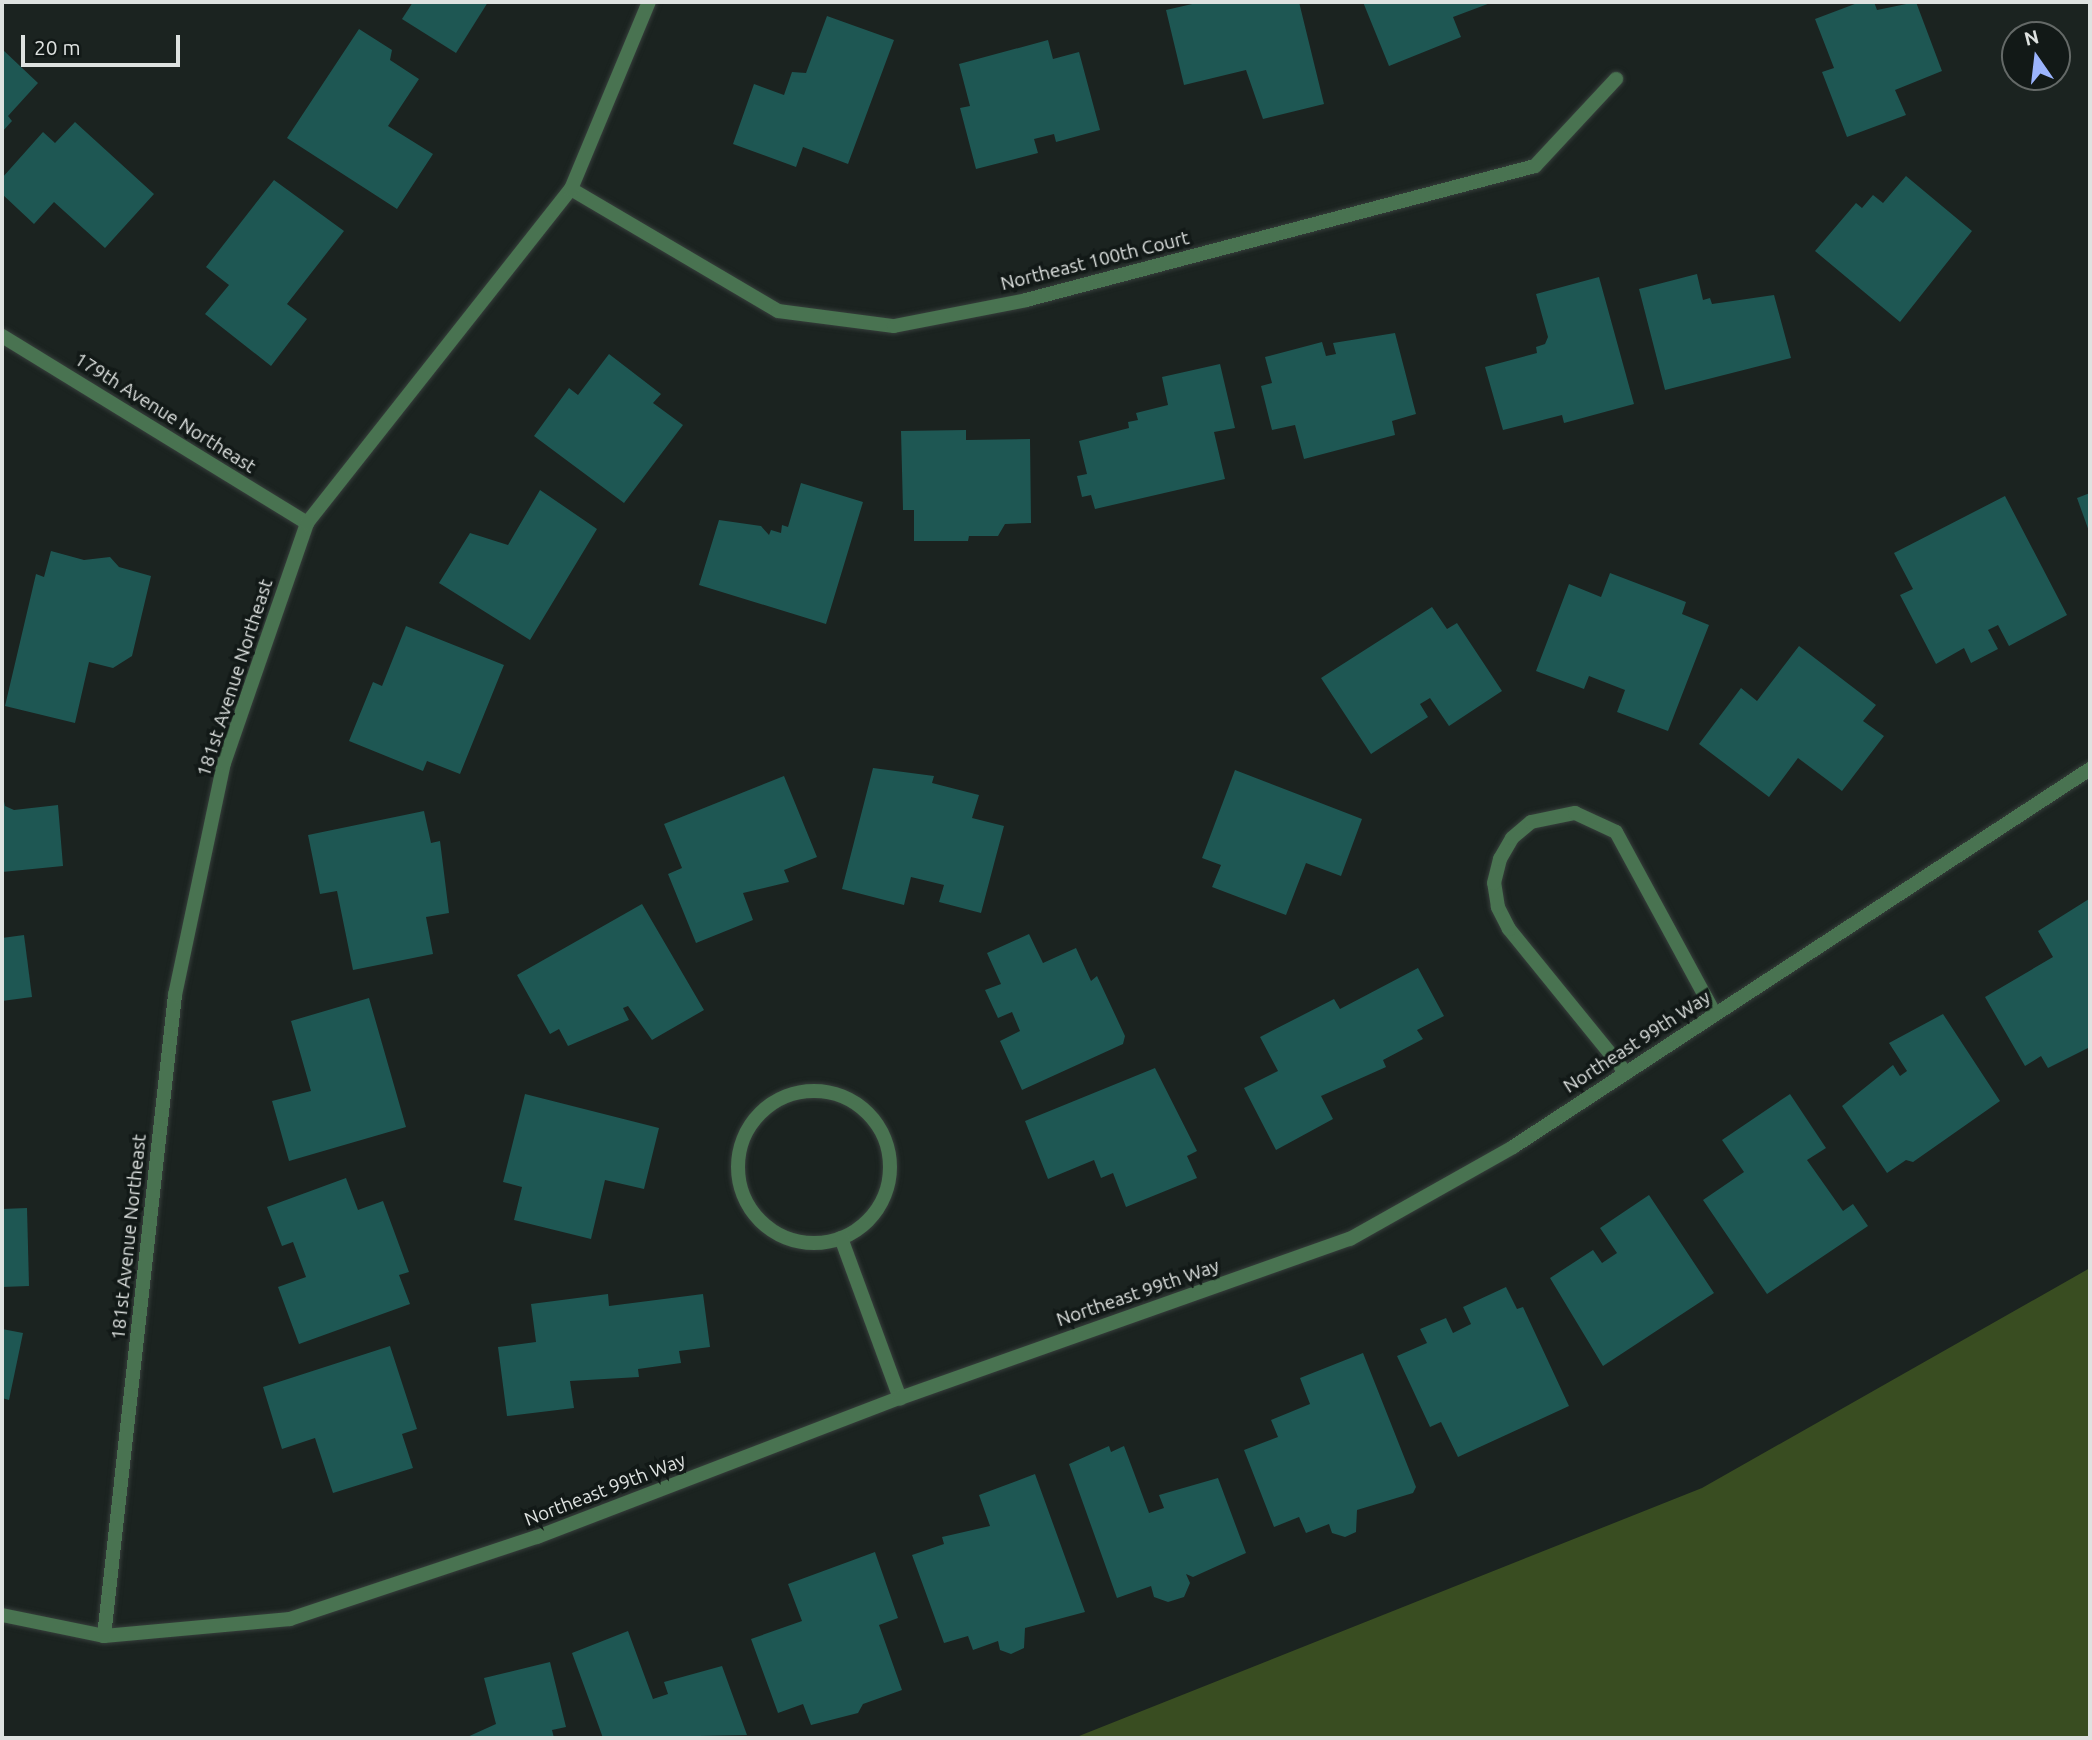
<!DOCTYPE html>
<style>
body{margin:0}
#map{position:relative;width:2092px;height:1740px;overflow:hidden;background:#1b2320;font-family:Ubuntu,sans-serif}
div>[style]{position:absolute}
[style*='--x']{left:calc(var(--x)*1px);top:calc(var(--y)*1px);width:calc(var(--w)*1px);rotate:calc(var(--a)*1deg)}
.green>*{inset:0;background:#394d21}
.building>*{inset:0;background:#1e5753}
.roads{filter:drop-shadow(0 0 2px #363e3b) drop-shadow(0 0 2px #363e3b)}
.minor>*{height:14px;margin:-7px;padding:0 7px;transform-origin:7px;border-radius:7px;background:#497351}
.minor>.ring{margin:-7px;padding:0;box-sizing:content-box;background:none;border:14px solid #497351;border-radius:50%}
span{translate:-50% -50%;white-space:nowrap;text-align:center;line-height:1.15;-webkit-text-stroke:7px #121917;paint-order:stroke}
.street-label{font-size:19px;color:#dee2e0}
.frame{position:absolute;inset:0;border:4px solid #dee2e0;pointer-events:none}
.north{position:absolute;left:2001px;top:21px;width:70px;height:70px;box-sizing:border-box;background:#121917;border:2px solid #646967;border-radius:50%;rotate:346deg;font-size:19px;font-weight:700;line-height:28px;text-align:center;color:#dee2e0}
.north::after{content:'';display:block;margin:auto;width:24px;height:32px;background:#9bb4fd;clip-path:polygon(50% 0,100% 100%,50% 72%,0 100%)}
.scale{position:absolute;left:21px;top:35px;width:159px;height:32px;box-sizing:border-box;border:4px solid #dee2e0;border-top:0;padding-left:9px;font-size:21px;line-height:24px;white-space:nowrap;color:#dee2e0;-webkit-text-stroke:5px #121917;paint-order:stroke}
</style>
<div id="map">
<div class="green">
<i style="clip-path:polygon(2090px 1268px,2090px 1738px,1074px 1738px,1702px 1488px)"></i>
</div>
<div class="building">
<i style="clip-path:polygon(413px 2px,488px 2px,456px 53px,402px 19px)"></i>
<i style="clip-path:polygon(1201px 2px,1299px 2px,1324px 104px,1263px 119px,1246px 70px,1184px 85px,1166px 10px)"></i>
<i style="clip-path:polygon(1363px 2px,1493px 2px,1453px 17px,1461px 37px,1389px 66px)"></i>
<i style="clip-path:polygon(1860px 2px,1874px 2px,1877px 10px,1916px 2px,1942px 71px,1895px 90px,1906px 115px,1847px 137px,1822px 72px,1834px 68px,1815px 19px)"></i>
<i style="clip-path:polygon(827px 16px,894px 40px,848px 164px,803px 147px,796px 167px,733px 144px,754px 84px,784px 95px,792px 72px,806px 73px)"></i>
<i style="clip-path:polygon(359px 29px,392px 50px,390px 60px,419px 79px,388px 126px,433px 154px,397px 209px,287px 138px)"></i>
<i style="clip-path:polygon(1048px 40px,1053px 59px,1079px 52px,1100px 130px,1056px 142px,1054px 134px,1034px 139px,1038px 153px,976px 169px,960px 108px,970px 106px,959px 64px)"></i>
<i style="clip-path:polygon(2px 49px,38px 83px,8px 116px,12px 121px,2px 132px)"></i>
<i style="clip-path:polygon(75px 122px,154px 194px,105px 248px,54px 202px,34px 224px,2px 194px,2px 178px,43px 132px,55px 143px)"></i>
<i style="clip-path:polygon(1906px 176px,1972px 231px,1900px 322px,1815px 251px,1856px 203px,1862px 208px,1873px 195px,1883px 203px)"></i>
<i style="clip-path:polygon(274px 180px,344px 231px,287px 304px,307px 319px,271px 366px,205px 314px,229px 285px,206px 267px)"></i>
<i style="clip-path:polygon(1697px 274px,1703px 300px,1710px 298px,1712px 304px,1774px 295px,1791px 358px,1665px 390px,1639px 289px)"></i>
<i style="clip-path:polygon(1599px 277px,1634px 404px,1564px 423px,1562px 415px,1503px 430px,1485px 367px,1537px 353px,1536px 347px,1545px 344px,1548px 337px,1536px 294px)"></i>
<i style="clip-path:polygon(1395px 333px,1416px 414px,1392px 421px,1395px 435px,1304px 459px,1295px 425px,1272px 430px,1261px 386px,1272px 383px,1265px 357px,1322px 342px,1326px 356px,1336px 354px,1333px 343px)"></i>
<i style="clip-path:polygon(609px 354px,661px 394px,653px 403px,683px 425px,624px 503px,534px 436px,569px 388px,578px 395px)"></i>
<i style="clip-path:polygon(1220px 364px,1235px 428px,1214px 432px,1225px 479px,1095px 509px,1091px 495px,1082px 497px,1077px 476px,1087px 474px,1079px 441px,1129px 428px,1128px 422px,1138px 420px,1136px 413px,1168px 405px,1162px 377px)"></i>
<i style="clip-path:polygon(966px 430px,966px 440px,1030px 439px,1031px 523px,1005px 524px,998px 536px,969px 536px,968px 541px,914px 541px,914px 510px,903px 510px,901px 431px)"></i>
<i style="clip-path:polygon(801px 483px,863px 502px,826px 624px,699px 585px,719px 520px,761px 526px,769px 535px,771px 530px,781px 533px,782px 525px,788px 527px)"></i>
<i style="clip-path:polygon(540px 490px,597px 529px,530px 640px,439px 583px,470px 533px,508px 545px)"></i>
<i style="clip-path:polygon(2090px 493px,2090px 534px,2077px 498px)"></i>
<i style="clip-path:polygon(2005px 496px,2067px 615px,2009px 646px,1998px 625px,1988px 630px,1998px 649px,1971px 663px,1964px 648px,1936px 664px,1900px 595px,1913px 589px,1894px 553px)"></i>
<i style="clip-path:polygon(51px 551px,84px 560px,110px 557px,119px 567px,151px 576px,132px 656px,113px 668px,89px 662px,75px 723px,5px 706px,36px 574px,44px 577px)"></i>
<i style="clip-path:polygon(1610px 573px,1686px 602px,1682px 614px,1709px 625px,1668px 731px,1617px 712px,1625px 690px,1589px 676px,1584px 689px,1536px 671px,1569px 584px,1601px 597px)"></i>
<i style="clip-path:polygon(1432px 607px,1447px 629px,1457px 623px,1502px 691px,1449px 726px,1430px 698px,1420px 704px,1428px 717px,1371px 754px,1321px 678px)"></i>
<i style="clip-path:polygon(406px 626px,504px 665px,460px 774px,427px 761px,423px 771px,349px 741px,373px 682px,382px 686px)"></i>
<i style="clip-path:polygon(1799px 646px,1876px 705px,1863px 721px,1884px 736px,1842px 791px,1798px 758px,1769px 797px,1699px 744px,1741px 688px,1757px 701px)"></i>
<i style="clip-path:polygon(873px 768px,934px 776px,932px 783px,979px 795px,972px 818px,1004px 826px,981px 913px,939px 902px,944px 885px,911px 877px,904px 905px,842px 889px)"></i>
<i style="clip-path:polygon(1235px 770px,1362px 819px,1341px 876px,1306px 863px,1286px 915px,1212px 887px,1221px 865px,1202px 858px)"></i>
<i style="clip-path:polygon(784px 776px,817px 857px,784px 870px,789px 882px,743px 893px,753px 920px,696px 943px,668px 874px,682px 868px,664px 824px)"></i>
<i style="clip-path:polygon(2px 792px,5px 806px,14px 810px,58px 805px,63px 866px,2px 872px)"></i>
<i style="clip-path:polygon(424px 811px,431px 843px,440px 841px,449px 913px,426px 917px,433px 954px,353px 970px,337px 891px,320px 894px,308px 835px)"></i>
<i style="clip-path:polygon(2089px 899px,2090px 1047px,2048px 1068px,2041px 1056px,2025px 1066px,1985px 997px,2053px 957px,2038px 931px)"></i>
<i style="clip-path:polygon(642px 904px,704px 1010px,652px 1040px,628px 1006px,623px 1008px,629px 1020px,568px 1046px,559px 1029px,550px 1034px,517px 975px)"></i>
<i style="clip-path:polygon(1029px 934px,1043px 963px,1076px 948px,1091px 981px,1097px 976px,1125px 1036px,1123px 1044px,1022px 1090px,1000px 1041px,1020px 1031px,1012px 1012px,998px 1018px,985px 990px,1001px 984px,987px 953px)"></i>
<i style="clip-path:polygon(24px 935px,32px 997px,2px 1001px,2px 938px)"></i>
<i style="clip-path:polygon(1418px 968px,1444px 1016px,1417px 1030px,1423px 1039px,1383px 1060px,1386px 1067px,1321px 1096px,1333px 1119px,1276px 1150px,1244px 1088px,1278px 1071px,1260px 1037px,1334px 999px,1340px 1009px)"></i>
<i style="clip-path:polygon(369px 998px,406px 1127px,289px 1161px,272px 1101px,311px 1091px,291px 1021px)"></i>
<i style="clip-path:polygon(1943px 1014px,2000px 1101px,1913px 1162px,1906px 1160px,1887px 1173px,1842px 1106px,1893px 1065px,1900px 1076px,1907px 1071px,1889px 1043px)"></i>
<i style="clip-path:polygon(1155px 1068px,1197px 1151px,1187px 1156px,1197px 1178px,1126px 1207px,1113px 1173px,1101px 1178px,1094px 1160px,1048px 1179px,1025px 1121px)"></i>
<i style="clip-path:polygon(525px 1094px,659px 1128px,644px 1189px,605px 1180px,591px 1239px,514px 1220px,522px 1187px,503px 1182px)"></i>
<i style="clip-path:polygon(1790px 1094px,1826px 1148px,1807px 1160px,1843px 1211px,1853px 1204px,1868px 1226px,1767px 1294px,1703px 1200px,1744px 1172px,1722px 1140px)"></i>
<i style="clip-path:polygon(346px 1178px,358px 1210px,383px 1201px,409px 1272px,399px 1275px,410px 1304px,299px 1344px,278px 1287px,306px 1277px,293px 1242px,282px 1246px,267px 1207px)"></i>
<i style="clip-path:polygon(1649px 1195px,1714px 1293px,1603px 1366px,1550px 1278px,1593px 1250px,1602px 1263px,1617px 1253px,1600px 1228px)"></i>
<i style="clip-path:polygon(27px 1208px,29px 1286px,2px 1287px,2px 1209px)"></i>
<i style="clip-path:polygon(1506px 1287px,1517px 1309px,1523px 1307px,1569px 1406px,1458px 1457px,1441px 1422px,1430px 1427px,1397px 1356px,1427px 1343px,1420px 1329px,1446px 1318px,1453px 1333px,1471px 1324px,1463px 1307px)"></i>
<i style="clip-path:polygon(608px 1294px,609px 1306px,703px 1294px,710px 1347px,679px 1351px,681px 1363px,638px 1369px,639px 1377px,570px 1381px,574px 1408px,507px 1416px,498px 1347px,536px 1342px,531px 1304px)"></i>
<i style="clip-path:polygon(2px 1329px,23px 1333px,9px 1400px,2px 1398px)"></i>
<i style="clip-path:polygon(390px 1346px,417px 1429px,402px 1434px,413px 1468px,333px 1493px,315px 1438px,282px 1449px,263px 1387px)"></i>
<i style="clip-path:polygon(1363px 1353px,1416px 1487px,1413px 1493px,1357px 1510px,1356px 1532px,1345px 1537px,1332px 1533px,1329px 1524px,1306px 1533px,1299px 1517px,1274px 1527px,1244px 1450px,1278px 1437px,1271px 1420px,1310px 1404px,1300px 1378px)"></i>
<i style="clip-path:polygon(1109px 1446px,1111px 1452px,1124px 1446px,1149px 1513px,1164px 1508px,1159px 1495px,1218px 1478px,1246px 1553px,1193px 1577px,1186px 1574px,1190px 1583px,1184px 1597px,1168px 1602px,1154px 1597px,1151px 1586px,1117px 1598px,1069px 1464px)"></i>
<i style="clip-path:polygon(1035px 1474px,1085px 1612px,1025px 1628px,1024px 1648px,1011px 1654px,1000px 1650px,998px 1641px,973px 1650px,968px 1636px,944px 1643px,912px 1555px,944px 1544px,942px 1537px,990px 1526px,979px 1495px)"></i>
<i style="clip-path:polygon(875px 1552px,898px 1618px,879px 1625px,902px 1690px,863px 1704px,858px 1713px,811px 1725px,803px 1704px,778px 1713px,751px 1639px,802px 1621px,788px 1584px)"></i>
<i style="clip-path:polygon(628px 1631px,653px 1699px,668px 1694px,664px 1682px,722px 1666px,747px 1735px,603px 1738px,572px 1653px)"></i>
<i style="clip-path:polygon(550px 1662px,566px 1727px,552px 1730px,554px 1738px,465px 1738px,496px 1724px,484px 1678px)"></i>
</div>
<div class="roads">
<div class="minor">
<i style="--x:571;--y:189;--w:240;--a:30.5"></i>
<i style="--x:778;--y:311;--w:117;--a:7.4"></i>
<i style="--x:894;--y:326;--w:135;--a:-11.1"></i>
<i style="--x:1026;--y:300;--w:526;--a:-14.75"></i>
<i style="--x:1535;--y:166;--w:119;--a:-47"></i>
<i style="--x:2;--y:336;--w:358;--a:31.5"></i>
<i style="--x:1626;--y:1073;--w:186;--a:-129.1"></i>
<i style="--x:1509;--y:929;--w:25;--a:-117"></i>
<i style="--x:1498;--y:907;--w:24;--a:-99"></i>
<i style="--x:1494;--y:883;--w:25;--a:-76"></i>
<i style="--x:1500;--y:859;--w:24;--a:-60"></i>
<i style="--x:1512;--y:838;--w:25;--a:-40"></i>
<i style="--x:1531;--y:822;--w:45;--a:-11.6"></i>
<i style="--x:1575;--y:813;--w:45;--a:24.9"></i>
<i style="--x:1616;--y:832;--w:207;--a:61.5"></i>
<i class="ring" style="left:738px;top:1091px;width:138px;height:138px"></i>
<i style="--x:841;--y:1238;--w:171;--a:69.8"></i>
<i style="--x:2;--y:1615;--w:104;--a:11.6"></i>
<i style="--x:104;--y:1636;--w:187;--a:-5.2"></i>
<i style="--x:290;--y:1619;--w:260;--a:-18.4"></i>
<i style="--x:537;--y:1537;--w:389;--a:-21"></i>
<i style="--x:900;--y:1398;--w:477;--a:-19.5"></i>
<i style="--x:1350;--y:1239;--w:187;--a:-29.4"></i>
<i style="--x:1513;--y:1147;--w:690;--a:-33.23"></i>
<i style="--x:104;--y:1636;--w:645;--a:-83.68"></i>
<i style="--x:175;--y:995;--w:237;--a:-78.1"></i>
<i style="--x:224;--y:763;--w:254;--a:-70.9"></i>
<i style="--x:307;--y:523;--w:426;--a:-51.7"></i>
<i style="--x:571;--y:189;--w:203;--a:-67.4"></i>
</div>
</div>
<div class="street-label">
<span style="left:1095px;top:261px;rotate:-14deg">Northeast 100th Court</span>
<span style="left:165px;top:413px;rotate:32deg">179th Avenue Northeast</span>
<span style="left:235px;top:678px;rotate:-72deg">181st Avenue Northeast</span>
<span style="left:1637px;top:1042px;rotate:-33deg">Northeast 99th Way</span>
<span style="left:129px;top:1237px;rotate:-84deg">181st Avenue Northeast</span>
<span style="left:1138px;top:1293px;rotate:-19deg">Northeast 99th Way</span>
<span style="left:605px;top:1490px;rotate:-21deg">Northeast 99th Way</span>
</div>
<div class="frame"></div>
<div class="north">N</div>
<div class="scale">20 m</div>
</div>
